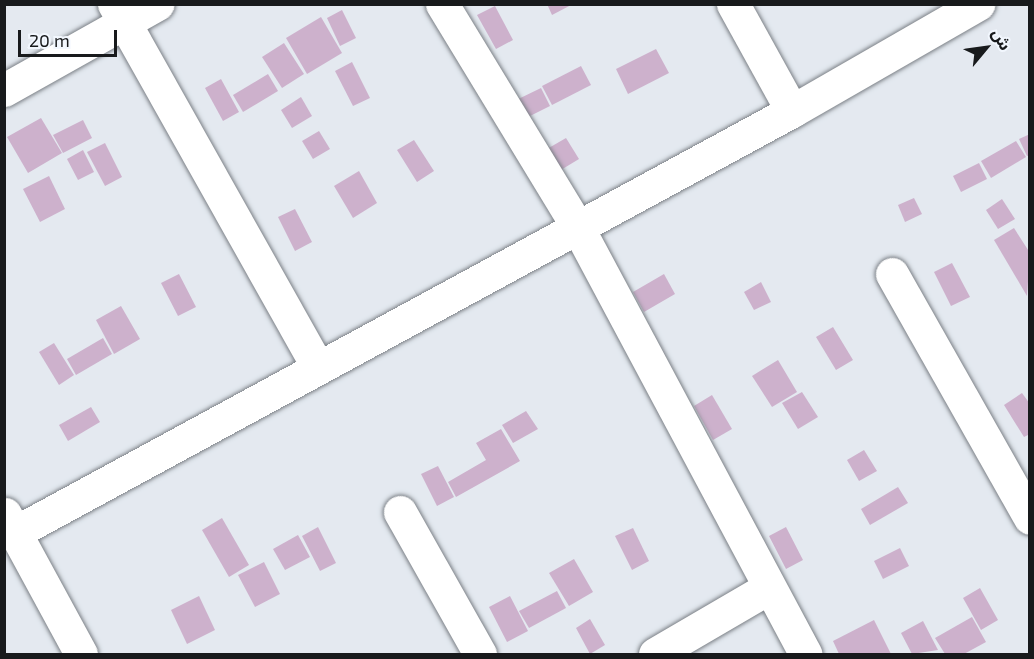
<!DOCTYPE html>
<meta charset="utf-8">
<style>
body{margin:0}
#map{position:relative;width:1034px;height:659px;overflow:hidden;background:#e4e9f0;font-family:"Exo 2","Noto Sans Arabic",sans-serif}
div>[style]{position:absolute}
[style*='--x']{left:calc(var(--x)*1px);top:calc(var(--y)*1px);width:calc(var(--w)*1px);rotate:calc(var(--a)*1deg)}
.building>*{inset:0;background:#cdb1cc}
.roads{filter:drop-shadow(0 0 2px #7b8086) drop-shadow(0 0 2px #7b8086)}
.minor>*{height:33px;margin:-16.5px;padding:0 16.5px;transform-origin:16.5px;border-radius:16.5px;background:#fff}
span{translate:-50% -50%;white-space:nowrap;text-align:center;line-height:1.15;-webkit-text-stroke:5px #f2f7fe;paint-order:stroke}
.frame{position:absolute;inset:0;border:6px solid #181a1c;pointer-events:none}
.north{position:absolute;left:956px;top:18px;width:60px;height:60px;-webkit-text-stroke:4px #f2f7fe;paint-order:stroke;rotate:61deg;font-size:16px;font-weight:700;line-height:24px;text-align:center;color:#181a1c}
.north::after{content:'';display:block;margin:auto;width:21px;height:27px;background:#181a1c;clip-path:polygon(50% 0,100% 100%,50% 72%,0 100%)}
.scale{position:absolute;left:18px;top:30px;width:99px;height:27px;box-sizing:border-box;border:3px solid #181a1c;border-top:0;padding-left:8px;font-size:18px;line-height:21px;white-space:nowrap;color:#181a1c;-webkit-text-stroke:4px #f2f7fe;paint-order:stroke}
</style>
<div id="map">
<div class="building">
<i style="clip-path:polygon(547px 4px,573px 4px,552px 15px)"></i>
<i style="clip-path:polygon(495px 6px,513px 40px,496px 49px,477px 15px)"></i>
<i style="clip-path:polygon(342px 10px,356px 38px,340px 46px,327px 18px)"></i>
<i style="clip-path:polygon(321px 17px,342px 53px,307px 74px,286px 38px)"></i>
<i style="clip-path:polygon(284px 43px,304px 74px,282px 88px,262px 57px)"></i>
<i style="clip-path:polygon(656px 49px,669px 73px,628px 94px,616px 69px)"></i>
<i style="clip-path:polygon(352px 62px,370px 98px,353px 106px,335px 71px)"></i>
<i style="clip-path:polygon(581px 66px,591px 85px,552px 105px,542px 86px)"></i>
<i style="clip-path:polygon(268px 74px,278px 91px,243px 112px,233px 95px)"></i>
<i style="clip-path:polygon(221px 79px,239px 112px,223px 121px,205px 88px)"></i>
<i style="clip-path:polygon(541px 88px,550px 106px,516px 123px,506px 105px)"></i>
<i style="clip-path:polygon(301px 97px,312px 116px,292px 128px,281px 110px)"></i>
<i style="clip-path:polygon(41px 118px,62px 153px,28px 173px,7px 137px)"></i>
<i style="clip-path:polygon(83px 120px,92px 138px,63px 153px,53px 135px)"></i>
<i style="clip-path:polygon(319px 131px,330px 149px,313px 159px,302px 141px)"></i>
<i style="clip-path:polygon(1030px 134px,1030px 155px,1027px 156px,1019px 139px)"></i>
<i style="clip-path:polygon(566px 138px,579px 159px,541px 182px,528px 160px)"></i>
<i style="clip-path:polygon(414px 140px,434px 171px,417px 182px,397px 150px)"></i>
<i style="clip-path:polygon(1016px 141px,1026px 157px,991px 178px,981px 161px)"></i>
<i style="clip-path:polygon(105px 143px,122px 177px,105px 186px,87px 152px)"></i>
<i style="clip-path:polygon(83px 150px,94px 172px,78px 180px,67px 159px)"></i>
<i style="clip-path:polygon(979px 163px,987px 179px,961px 192px,953px 176px)"></i>
<i style="clip-path:polygon(359px 171px,377px 203px,353px 218px,334px 186px)"></i>
<i style="clip-path:polygon(49px 176px,65px 209px,40px 222px,23px 189px)"></i>
<i style="clip-path:polygon(914px 198px,922px 214px,905px 222px,898px 205px)"></i>
<i style="clip-path:polygon(1002px 199px,1015px 219px,998px 229px,986px 210px)"></i>
<i style="clip-path:polygon(295px 209px,312px 242px,295px 251px,278px 217px)"></i>
<i style="clip-path:polygon(1014px 228px,1030px 253px,1027px 296px,994px 240px)"></i>
<i style="clip-path:polygon(952px 263px,970px 297px,951px 306px,934px 272px)"></i>
<i style="clip-path:polygon(179px 274px,196px 307px,178px 316px,161px 283px)"></i>
<i style="clip-path:polygon(664px 274px,675px 294px,644px 312px,633px 292px)"></i>
<i style="clip-path:polygon(761px 282px,771px 302px,754px 310px,744px 292px)"></i>
<i style="clip-path:polygon(121px 306px,140px 339px,114px 354px,96px 320px)"></i>
<i style="clip-path:polygon(833px 327px,853px 360px,836px 370px,816px 337px)"></i>
<i style="clip-path:polygon(103px 338px,112px 354px,76px 375px,67px 359px)"></i>
<i style="clip-path:polygon(54px 343px,74px 375px,59px 385px,39px 352px)"></i>
<i style="clip-path:polygon(778px 360px,797px 392px,772px 407px,752px 376px)"></i>
<i style="clip-path:polygon(802px 392px,818px 417px,798px 429px,782px 403px)"></i>
<i style="clip-path:polygon(1022px 393px,1030px 404px,1030px 434px,1024px 437px,1004px 405px)"></i>
<i style="clip-path:polygon(712px 395px,732px 429px,713px 440px,694px 406px)"></i>
<i style="clip-path:polygon(91px 407px,100px 422px,68px 441px,59px 425px)"></i>
<i style="clip-path:polygon(526px 411px,538px 429px,513px 443px,502px 425px)"></i>
<i style="clip-path:polygon(501px 429px,520px 461px,456px 497px,448px 482px,486px 460px,476px 443px)"></i>
<i style="clip-path:polygon(864px 450px,877px 471px,859px 481px,847px 460px)"></i>
<i style="clip-path:polygon(438px 466px,454px 497px,437px 506px,421px 474px)"></i>
<i style="clip-path:polygon(898px 487px,908px 503px,870px 525px,861px 509px)"></i>
<i style="clip-path:polygon(222px 518px,249px 565px,229px 577px,202px 530px)"></i>
<i style="clip-path:polygon(318px 527px,336px 563px,320px 571px,302px 536px)"></i>
<i style="clip-path:polygon(786px 527px,803px 560px,786px 569px,769px 536px)"></i>
<i style="clip-path:polygon(633px 528px,649px 561px,632px 570px,615px 536px)"></i>
<i style="clip-path:polygon(298px 535px,310px 557px,285px 570px,273px 549px)"></i>
<i style="clip-path:polygon(900px 548px,909px 566px,883px 579px,874px 561px)"></i>
<i style="clip-path:polygon(574px 559px,593px 592px,569px 606px,549px 573px)"></i>
<i style="clip-path:polygon(264px 562px,280px 594px,255px 607px,238px 575px)"></i>
<i style="clip-path:polygon(980px 588px,998px 620px,981px 630px,963px 598px)"></i>
<i style="clip-path:polygon(557px 591px,566px 608px,529px 628px,519px 611px)"></i>
<i style="clip-path:polygon(199px 596px,215px 630px,187px 644px,171px 610px)"></i>
<i style="clip-path:polygon(510px 596px,528px 631px,507px 642px,489px 607px)"></i>
<i style="clip-path:polygon(972px 617px,986px 642px,964px 654px,945px 654px,935px 638px)"></i>
<i style="clip-path:polygon(590px 619px,605px 645px,590px 654px,576px 628px)"></i>
<i style="clip-path:polygon(874px 620px,891px 654px,839px 654px,833px 641px)"></i>
<i style="clip-path:polygon(923px 621px,938px 650px,912px 654px,901px 633px)"></i>
</div>
<div class="roads">
<div class="minor">
<i style="--x:114;--y:4;--w:417;--a:60.7"></i>
<i style="--x:442;--y:4;--w:262;--a:58.7"></i>
<i style="--x:578;--y:228;--w:483;--a:61.9"></i>
<i style="--x:733;--y:4;--w:122;--a:61.1"></i>
<i style="--x:4;--y:90;--w:176;--a:-29.3"></i>
<i style="--x:892;--y:274;--w:280;--a:60.5"></i>
<i style="--x:400;--y:512;--w:163;--a:60.6"></i>
<i style="--x:5;--y:514;--w:159;--a:61.5"></i>
<i style="--x:16;--y:532;--w:883;--a:-28.48"></i>
<i style="--x:792;--y:111;--w:215;--a:-29.9"></i>
<i style="--x:655;--y:654;--w:131;--a:-30.3"></i>
</div>
</div>
<div class="frame"></div>
<div class="north">ش</div>
<div class="scale">20 m</div>
</div>
